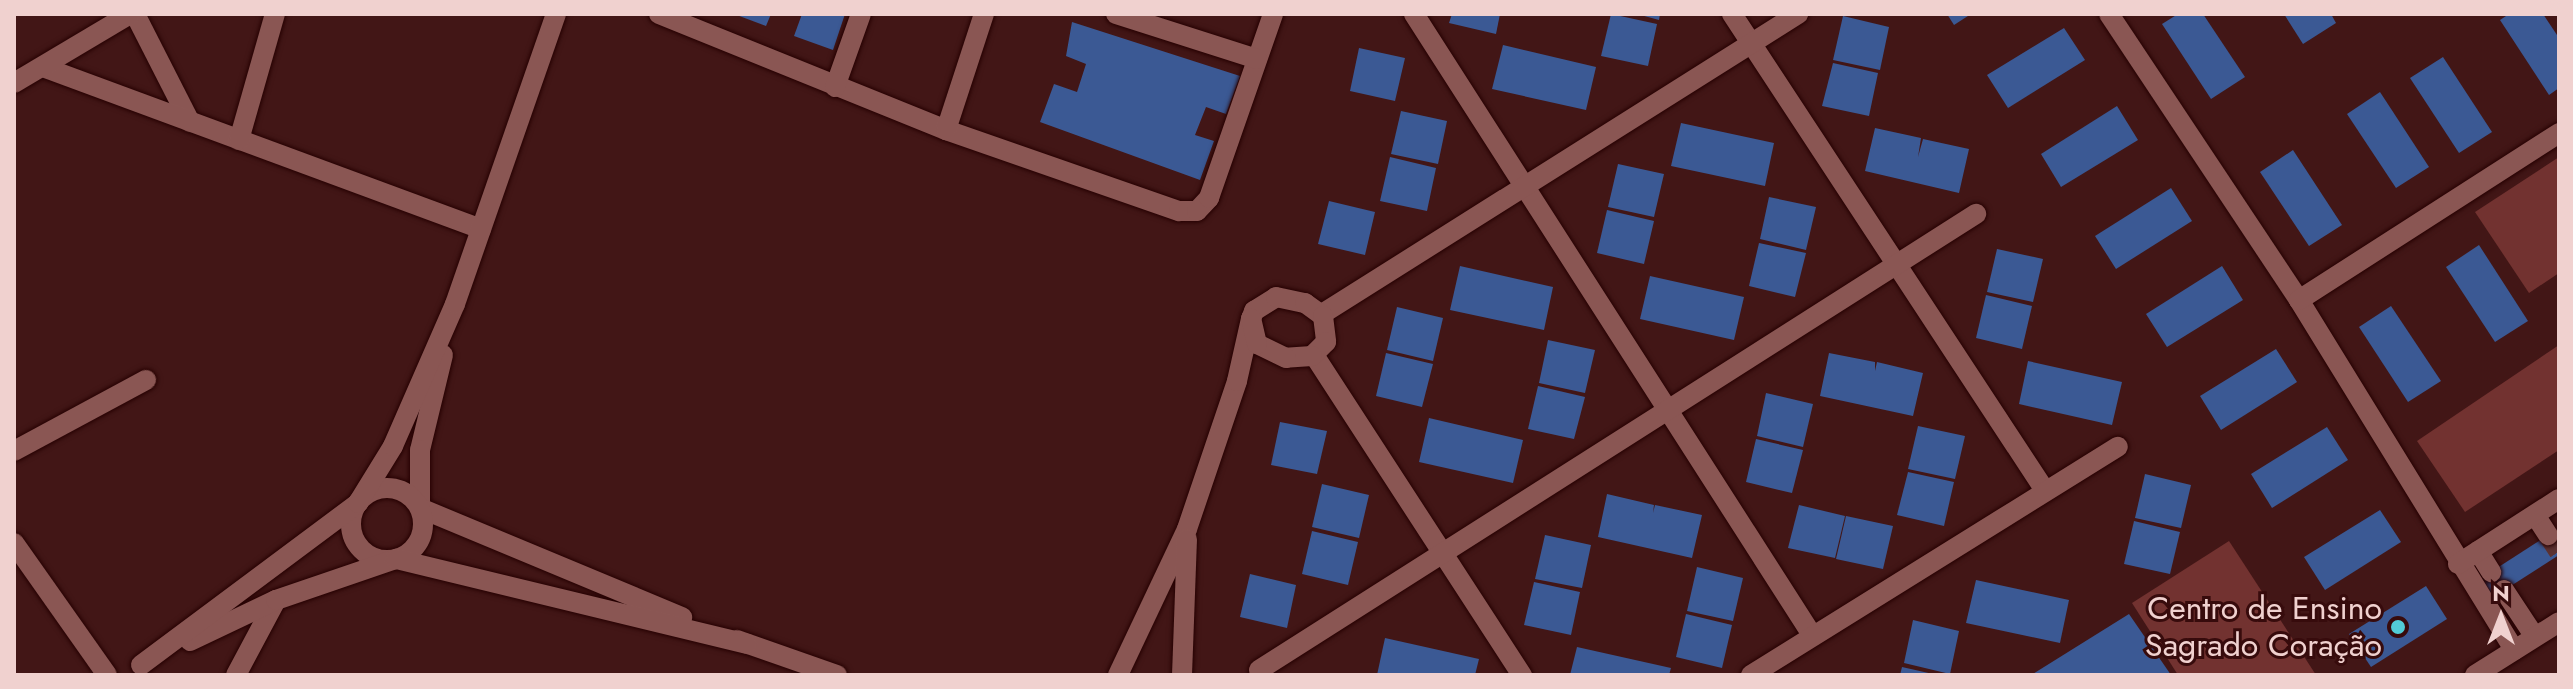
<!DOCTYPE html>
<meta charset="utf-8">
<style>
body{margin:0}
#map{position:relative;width:2573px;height:689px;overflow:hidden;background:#421616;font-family:Jost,sans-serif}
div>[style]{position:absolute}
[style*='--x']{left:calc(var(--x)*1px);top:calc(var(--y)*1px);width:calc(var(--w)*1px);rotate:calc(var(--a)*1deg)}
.green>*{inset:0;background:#723230}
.building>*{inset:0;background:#3b5994}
.street-tunnel>*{height:20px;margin-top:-10px;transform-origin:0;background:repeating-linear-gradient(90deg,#5c3232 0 20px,transparent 0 30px)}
.roads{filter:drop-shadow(0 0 2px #260002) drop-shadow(0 0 2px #260002)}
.lane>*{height:20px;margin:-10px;padding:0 10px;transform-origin:10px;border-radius:10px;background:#8a5653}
.street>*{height:20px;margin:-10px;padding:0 10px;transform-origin:10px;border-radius:10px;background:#8a5653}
.secondary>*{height:20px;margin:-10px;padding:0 10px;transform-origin:10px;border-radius:10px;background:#8a5653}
.secondary>.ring{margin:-10px;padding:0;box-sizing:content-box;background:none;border:20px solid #8a5653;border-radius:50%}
.dots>*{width:22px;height:22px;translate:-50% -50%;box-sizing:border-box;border:4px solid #370b0c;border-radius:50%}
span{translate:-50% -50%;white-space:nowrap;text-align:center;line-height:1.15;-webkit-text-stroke:6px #370b0c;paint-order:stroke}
.poi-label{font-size:32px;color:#f0d1cf}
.right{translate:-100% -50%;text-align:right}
.frame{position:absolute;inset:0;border:16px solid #f0d1cf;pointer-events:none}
.north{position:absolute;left:2461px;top:577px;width:80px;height:80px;-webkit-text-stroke:6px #370b0c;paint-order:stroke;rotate:0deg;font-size:22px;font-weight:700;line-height:32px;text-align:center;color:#f0d1cf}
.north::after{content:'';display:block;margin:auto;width:28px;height:36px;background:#f0d1cf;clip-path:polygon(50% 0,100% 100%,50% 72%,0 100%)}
</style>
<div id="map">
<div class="green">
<i style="clip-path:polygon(2559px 157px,2559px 273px,2529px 293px,2475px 212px)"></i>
<i style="clip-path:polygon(2559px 345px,2559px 450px,2465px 512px,2417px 441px)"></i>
<i style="clip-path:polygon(2229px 541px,2316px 675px,2178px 675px,2132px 603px)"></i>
</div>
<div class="building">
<i style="clip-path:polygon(734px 14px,771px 14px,766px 26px)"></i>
<i style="clip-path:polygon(802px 14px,845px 14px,833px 50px,794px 36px)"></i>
<i style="clip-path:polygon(1452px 14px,1500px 14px,1496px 34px,1449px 23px)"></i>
<i style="clip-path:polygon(1611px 14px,1657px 24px,1648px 66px,1601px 56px)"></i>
<i style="clip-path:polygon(1637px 14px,1660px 14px,1659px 20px)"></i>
<i style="clip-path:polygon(1947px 14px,1971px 14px,1954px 25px)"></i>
<i style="clip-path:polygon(2178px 14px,2203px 14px,2245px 77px,2211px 99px,2162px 24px)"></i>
<i style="clip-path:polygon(2284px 14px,2331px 14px,2336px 23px,2303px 44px)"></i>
<i style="clip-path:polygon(2509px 14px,2543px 14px,2559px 38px,2559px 88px,2549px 95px,2500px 20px)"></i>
<i style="clip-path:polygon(1843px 16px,1889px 27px,1880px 70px,1833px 60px)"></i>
<i style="clip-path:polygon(1072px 22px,1240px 76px,1226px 114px,1206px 107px,1195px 135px,1214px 141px,1200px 180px,1040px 122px,1054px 84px,1077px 92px,1086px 64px,1066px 56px)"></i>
<i style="clip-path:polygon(2064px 28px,2085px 60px,2008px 108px,1987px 75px)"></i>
<i style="clip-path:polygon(1503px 45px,1596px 67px,1586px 110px,1492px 89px)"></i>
<i style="clip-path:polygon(1359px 48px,1405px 58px,1395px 101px,1350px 91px)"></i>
<i style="clip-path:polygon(2443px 57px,2492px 132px,2459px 153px,2410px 78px)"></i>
<i style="clip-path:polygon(1833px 63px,1878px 73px,1869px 116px,1822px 106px)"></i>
<i style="clip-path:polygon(2380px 92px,2429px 167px,2396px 188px,2347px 114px)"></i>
<i style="clip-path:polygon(2117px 106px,2138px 140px,2061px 187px,2041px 154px)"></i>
<i style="clip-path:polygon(1401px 111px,1447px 121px,1438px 164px,1391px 154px)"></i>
<i style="clip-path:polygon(1681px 123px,1774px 143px,1765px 186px,1671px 166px)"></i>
<i style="clip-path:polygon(1875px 128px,1921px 138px,1918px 157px,1923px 139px,1969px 149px,1959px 193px,1865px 171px)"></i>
<i style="clip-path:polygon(2293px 150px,2342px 225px,2309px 246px,2260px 172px)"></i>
<i style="clip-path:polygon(1390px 157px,1436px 168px,1427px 211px,1380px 201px)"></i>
<i style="clip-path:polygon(1618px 164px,1664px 174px,1654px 217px,1608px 207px)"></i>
<i style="clip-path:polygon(2171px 188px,2192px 221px,2116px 269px,2095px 236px)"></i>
<i style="clip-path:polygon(1769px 197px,1816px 207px,1806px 250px,1760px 239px)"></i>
<i style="clip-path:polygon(1329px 201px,1375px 212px,1365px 255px,1318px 244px)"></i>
<i style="clip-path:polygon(1607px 210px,1654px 221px,1644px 264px,1597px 253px)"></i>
<i style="clip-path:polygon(1759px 243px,1806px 253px,1795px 297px,1749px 286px)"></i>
<i style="clip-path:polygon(2479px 245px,2528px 321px,2495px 342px,2446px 267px)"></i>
<i style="clip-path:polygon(1997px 249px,2043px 259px,2033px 302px,1987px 292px)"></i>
<i style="clip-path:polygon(1460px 266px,1553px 287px,1544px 330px,1450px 310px)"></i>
<i style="clip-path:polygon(2222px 266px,2243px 300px,2167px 347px,2146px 314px)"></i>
<i style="clip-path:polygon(1650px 276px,1744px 297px,1734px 340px,1640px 319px)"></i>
<i style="clip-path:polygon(1986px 295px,2032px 306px,2022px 349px,1976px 338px)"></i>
<i style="clip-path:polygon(2391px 306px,2441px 381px,2408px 402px,2359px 327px)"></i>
<i style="clip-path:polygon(1397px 307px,1443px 318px,1433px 361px,1387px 350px)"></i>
<i style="clip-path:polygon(1548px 340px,1595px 350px,1585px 393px,1539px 383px)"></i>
<i style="clip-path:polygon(2276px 349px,2297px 382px,2221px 430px,2200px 396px)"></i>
<i style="clip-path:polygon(1386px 353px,1433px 364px,1422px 407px,1376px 396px)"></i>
<i style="clip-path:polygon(1829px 353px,1875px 362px,1875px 371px,1877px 362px,1923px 373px,1913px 416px,1820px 396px)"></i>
<i style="clip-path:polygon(2028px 361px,2122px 382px,2112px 425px,2019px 404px)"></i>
<i style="clip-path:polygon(1538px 386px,1585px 397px,1574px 439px,1528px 429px)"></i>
<i style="clip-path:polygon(1766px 393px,1813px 404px,1803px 447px,1757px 436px)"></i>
<i style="clip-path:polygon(1429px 418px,1523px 440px,1513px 483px,1419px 462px)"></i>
<i style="clip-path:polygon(1280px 422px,1327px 431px,1317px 474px,1271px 465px)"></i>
<i style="clip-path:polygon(1918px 426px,1965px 436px,1955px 479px,1908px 469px)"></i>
<i style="clip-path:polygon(2327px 427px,2348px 460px,2272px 508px,2251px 474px)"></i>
<i style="clip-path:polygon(1756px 439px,1803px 450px,1792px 493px,1746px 482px)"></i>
<i style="clip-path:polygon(1908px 472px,1954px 482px,1944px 526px,1897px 515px)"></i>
<i style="clip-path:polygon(2145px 474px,2191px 485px,2181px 528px,2135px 518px)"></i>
<i style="clip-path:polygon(1322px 484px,1369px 495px,1359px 538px,1312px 527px)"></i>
<i style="clip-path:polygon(1607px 494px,1654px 505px,1653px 513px,1655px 505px,1702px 515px,1692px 558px,1598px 537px)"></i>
<i style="clip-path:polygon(1799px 505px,1845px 516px,1835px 558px,1788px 548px)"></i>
<i style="clip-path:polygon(2380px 510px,2401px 542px,2325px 590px,2304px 557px)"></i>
<i style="clip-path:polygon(1846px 516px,1893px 526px,1883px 569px,1836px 559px)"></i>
<i style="clip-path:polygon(2134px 521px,2180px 532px,2170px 574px,2124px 564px)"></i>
<i style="clip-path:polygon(2559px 528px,2559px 555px,2492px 598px,2480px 579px)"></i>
<i style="clip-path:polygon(1312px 531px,1358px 542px,1348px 585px,1302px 574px)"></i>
<i style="clip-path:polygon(1545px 535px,1591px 545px,1582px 588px,1535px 579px)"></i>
<i style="clip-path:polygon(1697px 567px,1743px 578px,1733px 621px,1687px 611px)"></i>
<i style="clip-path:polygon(1250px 574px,1296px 585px,1287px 628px,1240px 617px)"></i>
<i style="clip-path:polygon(1976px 580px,2069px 600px,2060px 643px,1966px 623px)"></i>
<i style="clip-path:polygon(1534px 582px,1580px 592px,1571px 635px,1524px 625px)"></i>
<i style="clip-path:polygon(2426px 586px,2447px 619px,2371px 667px,2349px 634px)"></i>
<i style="clip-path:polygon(1686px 614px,1732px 625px,1722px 668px,1676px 657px)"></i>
<i style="clip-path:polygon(2129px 614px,2171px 675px,2031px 675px)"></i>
<i style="clip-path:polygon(1913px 620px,1959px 631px,1950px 674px,1904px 663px)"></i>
<i style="clip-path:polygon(1385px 638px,1479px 659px,1475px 675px,1377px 675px)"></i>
<i style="clip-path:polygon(1577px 647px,1671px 668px,1669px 675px,1570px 675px)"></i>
<i style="clip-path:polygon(1902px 667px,1933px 674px,1933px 675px,1900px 675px)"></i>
</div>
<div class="street-tunnel">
<i style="--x:2548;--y:535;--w:20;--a:57"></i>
</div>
<div class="roads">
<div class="lane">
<i style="--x:14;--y:451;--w:150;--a:-28.3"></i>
<i style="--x:14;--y:543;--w:161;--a:54.8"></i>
</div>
<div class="street">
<i style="--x:135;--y:14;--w:121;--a:63"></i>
<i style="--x:659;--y:14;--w:310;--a:22"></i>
<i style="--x:946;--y:130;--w:247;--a:19.2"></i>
<i style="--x:1179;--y:211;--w:18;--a:0"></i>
<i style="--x:1197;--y:211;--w:18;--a:-47"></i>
<i style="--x:1209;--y:198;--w:195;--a:-70.8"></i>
<i style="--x:1116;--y:14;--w:148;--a:17.7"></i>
<i style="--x:1414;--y:14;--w:738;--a:57.34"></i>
<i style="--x:1732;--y:14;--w:568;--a:56.7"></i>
<i style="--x:2109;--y:14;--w:343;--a:56.4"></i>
<i style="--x:2299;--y:300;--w:411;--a:58.4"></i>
<i style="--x:43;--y:67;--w:467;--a:20.3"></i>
<i style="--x:14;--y:83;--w:135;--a:-30.7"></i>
<i style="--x:835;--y:87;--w:77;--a:-70.4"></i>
<i style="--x:946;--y:130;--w:122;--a:-71.9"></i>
<i style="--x:239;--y:140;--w:131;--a:-74.1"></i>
<i style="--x:2299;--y:300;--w:309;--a:-32.7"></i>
<i style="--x:1322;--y:314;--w:563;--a:-32.22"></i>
<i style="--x:1314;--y:355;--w:382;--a:57"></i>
<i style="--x:2535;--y:515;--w:24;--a:57"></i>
<i style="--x:2478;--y:551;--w:25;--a:58"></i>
<i style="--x:2458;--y:564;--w:120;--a:-32.8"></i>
<i style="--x:2504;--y:590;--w:56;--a:56.6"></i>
<i style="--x:1259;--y:670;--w:850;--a:-32.46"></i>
<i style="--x:236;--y:675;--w:85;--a:-61.9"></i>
<i style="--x:1118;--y:675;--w:161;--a:-64.7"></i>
<i style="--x:1187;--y:529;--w:156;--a:-71.3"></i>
<i style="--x:1237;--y:381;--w:64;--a:-77.3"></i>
<i style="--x:1251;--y:319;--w:9;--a:-69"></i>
<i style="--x:1254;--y:311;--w:26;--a:-32"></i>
<i style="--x:1276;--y:297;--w:30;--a:12"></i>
<i style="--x:1305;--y:303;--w:22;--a:36"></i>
<i style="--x:1323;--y:316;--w:26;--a:83"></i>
<i style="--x:1326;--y:342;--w:20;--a:135"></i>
<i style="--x:1312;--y:356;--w:26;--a:176"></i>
<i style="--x:1286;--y:358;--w:32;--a:-154"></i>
<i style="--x:1257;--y:344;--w:26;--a:-103"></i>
<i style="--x:1182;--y:675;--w:136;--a:-87.9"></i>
<i style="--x:1751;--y:675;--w:432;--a:-31.9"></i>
</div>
<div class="secondary">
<i style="--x:443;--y:355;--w:98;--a:103.6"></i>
<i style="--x:420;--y:450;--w:58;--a:90"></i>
<i style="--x:420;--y:508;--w:284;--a:22.6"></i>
<i class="ring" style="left:351px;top:488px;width:52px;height:52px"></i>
<i style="--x:737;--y:640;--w:106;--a:19.3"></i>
<i style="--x:190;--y:641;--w:95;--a:-25.5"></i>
<i style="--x:276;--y:600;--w:127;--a:-18.9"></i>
<i style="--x:396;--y:559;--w:361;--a:13.6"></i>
<i style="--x:141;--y:665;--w:271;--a:-36.7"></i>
<i style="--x:358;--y:503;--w:67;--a:-58.4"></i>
<i style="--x:393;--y:446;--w:155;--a:-66.4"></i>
<i style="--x:455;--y:304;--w:307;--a:-70.8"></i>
<i style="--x:2475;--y:675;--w:99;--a:-32.2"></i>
</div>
</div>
<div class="dots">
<i style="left:2398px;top:627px;background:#52ccd6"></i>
</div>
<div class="poi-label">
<span class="right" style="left:2382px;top:627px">Centro de Ensino<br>Sagrado Coração</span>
</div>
<div class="frame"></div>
<div class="north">N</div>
</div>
